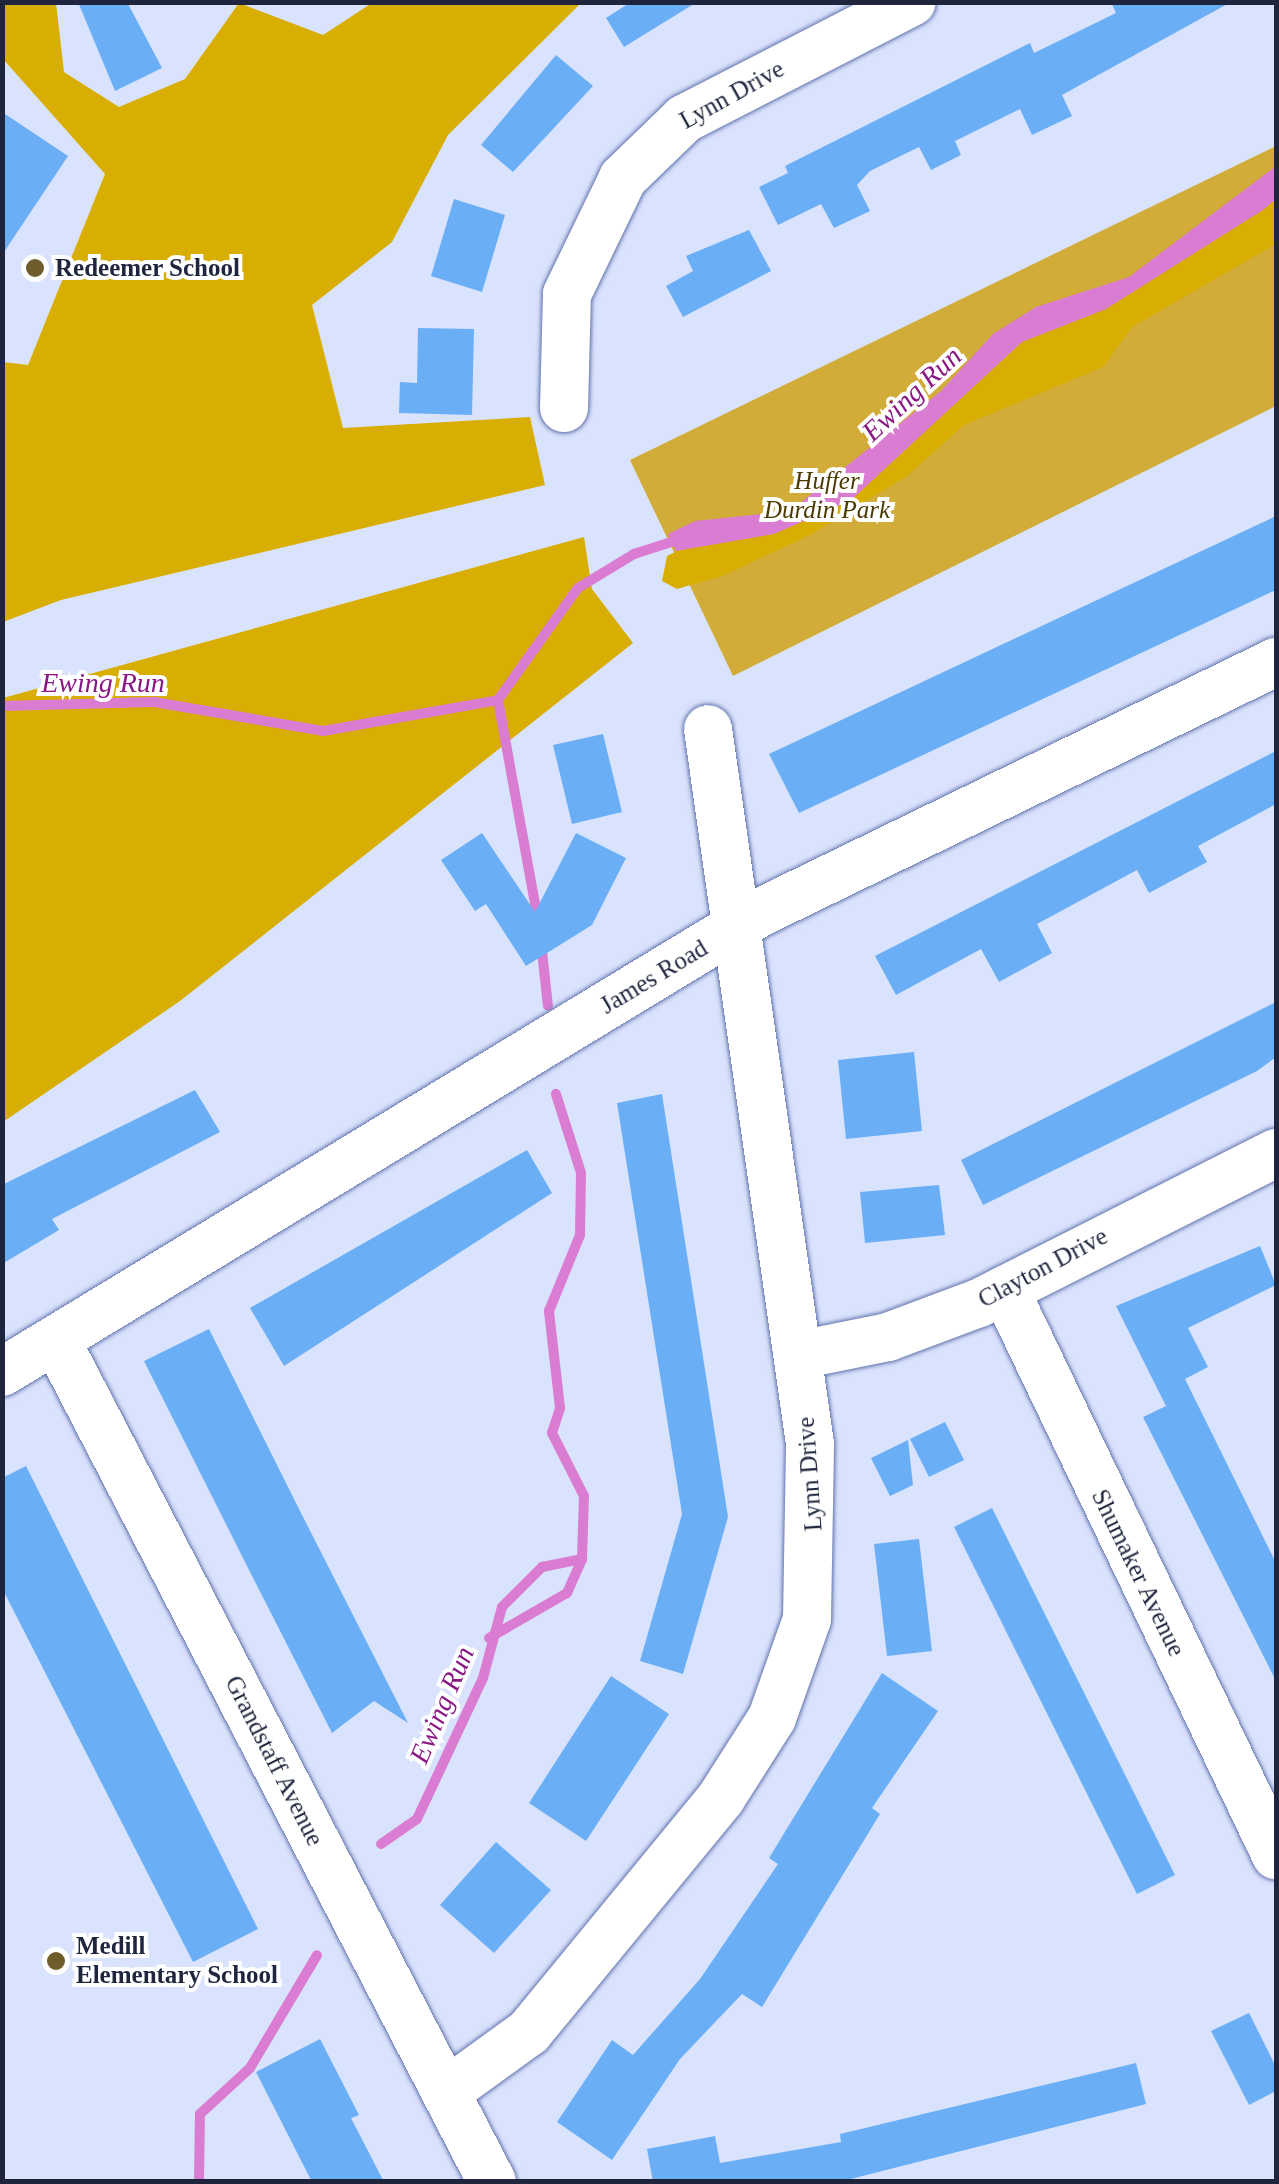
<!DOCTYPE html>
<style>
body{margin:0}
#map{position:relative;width:1279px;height:2184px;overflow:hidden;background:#dae3fd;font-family:"Times New Roman",serif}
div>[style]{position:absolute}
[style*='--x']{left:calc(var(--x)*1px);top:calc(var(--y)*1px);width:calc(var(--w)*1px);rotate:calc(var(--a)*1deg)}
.green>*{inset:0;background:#d1ac39}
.forest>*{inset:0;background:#d9ae02}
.water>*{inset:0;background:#da7cd1}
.stream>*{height:10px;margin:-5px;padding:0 5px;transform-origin:5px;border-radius:5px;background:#da7cd1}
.building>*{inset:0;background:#6aaff6}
.roads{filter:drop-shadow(0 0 2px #6273ad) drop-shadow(0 0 2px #6273ad)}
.minor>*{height:48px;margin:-24px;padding:0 24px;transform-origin:24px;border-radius:24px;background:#fff}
.dots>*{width:28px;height:28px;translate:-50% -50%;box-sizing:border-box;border:5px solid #fff;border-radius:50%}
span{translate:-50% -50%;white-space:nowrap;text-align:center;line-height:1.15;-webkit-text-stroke:8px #fff;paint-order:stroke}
.street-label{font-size:25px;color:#1e253d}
.poi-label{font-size:25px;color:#1e253d;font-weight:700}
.left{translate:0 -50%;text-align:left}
.park-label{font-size:25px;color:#4b3a00;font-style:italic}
.water-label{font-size:28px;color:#8a1884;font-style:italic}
.frame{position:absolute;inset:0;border:5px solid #1e253d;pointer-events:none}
</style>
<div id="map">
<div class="green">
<i style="clip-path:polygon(1276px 146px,1276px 406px,733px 676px,630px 460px)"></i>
</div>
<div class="forest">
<i style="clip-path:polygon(3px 2px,56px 3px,64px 72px,119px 107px,185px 79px,239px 3px,323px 35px,372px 3px,581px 3px,448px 135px,392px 242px,312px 305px,343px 428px,530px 417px,545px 485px,61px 600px,3px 622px,3px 362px,28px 365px,105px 174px,3px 59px)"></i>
<i style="clip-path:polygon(1276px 199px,1276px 244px,1132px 327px,1103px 367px,964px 425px,907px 476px,810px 535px,722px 576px,677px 589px,662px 581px,667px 556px,689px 545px,774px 534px,850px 501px,1022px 342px,1106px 309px)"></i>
<i style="clip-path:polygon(584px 537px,592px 589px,633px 643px,180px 1001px,3px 1122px,3px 698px)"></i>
</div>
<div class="water">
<i style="clip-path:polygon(1276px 166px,1276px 199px,1263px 210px,1106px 309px,1022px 342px,850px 501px,774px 534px,676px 551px,668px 534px,695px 521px,790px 511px,941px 391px,993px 334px,1036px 307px,1129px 277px)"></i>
</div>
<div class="stream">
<i style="--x:498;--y:700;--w:224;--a:79.7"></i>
<i style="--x:2;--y:706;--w:152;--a:-1.5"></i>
<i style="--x:154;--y:702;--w:171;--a:9.7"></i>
<i style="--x:323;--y:731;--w:178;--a:-10"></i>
<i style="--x:498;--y:700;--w:138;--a:-54.5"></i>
<i style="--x:578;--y:588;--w:66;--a:-31.3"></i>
<i style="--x:634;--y:554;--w:49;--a:-17.7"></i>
<i style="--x:541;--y:942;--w:64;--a:83.8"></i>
<i style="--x:489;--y:1638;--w:90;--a:-30"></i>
<i style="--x:567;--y:1593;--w:37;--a:-66"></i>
<i style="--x:381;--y:1844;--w:44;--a:-34.8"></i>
<i style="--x:417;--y:1819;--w:156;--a:-64.9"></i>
<i style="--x:483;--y:1678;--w:73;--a:-75"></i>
<i style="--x:502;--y:1607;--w:57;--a:-45"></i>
<i style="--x:542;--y:1567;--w:41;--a:-11.3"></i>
<i style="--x:582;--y:1559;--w:63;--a:-88.2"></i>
<i style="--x:584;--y:1496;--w:71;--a:-116.9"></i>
<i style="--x:552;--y:1433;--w:26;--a:-72"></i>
<i style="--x:560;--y:1408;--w:98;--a:-96.5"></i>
<i style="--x:549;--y:1311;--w:82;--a:-67.8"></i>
<i style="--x:580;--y:1235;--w:62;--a:-89.1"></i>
<i style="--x:581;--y:1173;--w:83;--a:-107.6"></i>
<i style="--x:199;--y:2182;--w:68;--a:-89.2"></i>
<i style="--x:200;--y:2114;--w:68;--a:-42.6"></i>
<i style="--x:250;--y:2068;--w:131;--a:-59.3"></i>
</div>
<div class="building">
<i style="clip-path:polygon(78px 2px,127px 2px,162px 68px,115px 91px)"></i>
<i style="clip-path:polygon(631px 2px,697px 2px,624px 47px,606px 18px)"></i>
<i style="clip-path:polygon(1111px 2px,1231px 2px,1062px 95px,1072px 116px,1032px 135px,1020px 109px,955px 141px,961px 155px,931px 170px,919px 147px,870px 171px,857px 185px,870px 211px,834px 228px,821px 204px,778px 225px,759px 187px,788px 173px,785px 166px,1030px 43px,1034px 53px,1116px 13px)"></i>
<i style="clip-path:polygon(556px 55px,593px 86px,513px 172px,481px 145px)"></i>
<i style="clip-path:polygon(2px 112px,68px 156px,2px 255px)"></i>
<i style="clip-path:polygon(454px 199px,505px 215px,482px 292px,431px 276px)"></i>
<i style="clip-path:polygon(749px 230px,771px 271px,683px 317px,666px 286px,693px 271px,686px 256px)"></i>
<i style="clip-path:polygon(418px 328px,474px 329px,472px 415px,399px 413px,400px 382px,417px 383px)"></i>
<i style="clip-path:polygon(1276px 516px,1276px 590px,799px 813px,769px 754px)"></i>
<i style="clip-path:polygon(603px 734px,622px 812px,572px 824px,553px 745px)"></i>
<i style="clip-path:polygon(1276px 751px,1276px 804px,1198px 846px,1207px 862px,1149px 893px,1137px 870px,1037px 924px,1052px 953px,999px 982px,981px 949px,896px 995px,875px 956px)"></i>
<i style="clip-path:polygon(482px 833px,535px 912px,576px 833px,626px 858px,592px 925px,526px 966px,486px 904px,475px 911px,441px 860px)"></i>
<i style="clip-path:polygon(1276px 1002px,1276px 1057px,1257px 1071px,983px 1205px,961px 1160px)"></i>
<i style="clip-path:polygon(914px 1052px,922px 1131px,846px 1139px,838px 1060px)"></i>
<i style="clip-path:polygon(195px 1090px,220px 1132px,52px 1219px,59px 1230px,2px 1264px,2px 1185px)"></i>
<i style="clip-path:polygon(662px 1094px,728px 1517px,683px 1674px,640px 1661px,682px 1514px,617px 1103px)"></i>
<i style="clip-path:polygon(527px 1150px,552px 1193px,284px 1366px,250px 1308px)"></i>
<i style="clip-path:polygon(939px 1185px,945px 1235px,865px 1243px,860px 1192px)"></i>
<i style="clip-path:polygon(1260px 1246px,1276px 1285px,1188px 1328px,1208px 1367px,1185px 1379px,1276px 1563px,1276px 1681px,1143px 1417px,1166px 1406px,1116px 1306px)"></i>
<i style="clip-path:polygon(209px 1329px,300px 1511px,408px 1723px,374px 1701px,332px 1733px,247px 1566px,144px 1361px)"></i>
<i style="clip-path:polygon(945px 1422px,964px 1460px,929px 1477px,910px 1439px)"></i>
<i style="clip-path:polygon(908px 1440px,913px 1485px,890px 1496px,871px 1458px)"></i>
<i style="clip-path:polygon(26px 1466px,258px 1929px,193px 1962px,2px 1588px,2px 1478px)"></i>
<i style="clip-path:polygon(992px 1508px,1175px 1875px,1137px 1894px,954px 1527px)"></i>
<i style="clip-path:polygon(919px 1539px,932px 1651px,887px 1656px,874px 1544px)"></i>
<i style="clip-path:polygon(882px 1673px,938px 1711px,872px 1808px,880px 1814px,762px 2007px,742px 1994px,680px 2059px,612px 2160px,557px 2122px,612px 2040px,633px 2055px,700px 1979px,778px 1864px,769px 1858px)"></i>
<i style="clip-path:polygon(611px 1676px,669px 1714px,586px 1841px,529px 1803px)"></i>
<i style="clip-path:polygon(496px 1842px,551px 1890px,494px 1953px,440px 1905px)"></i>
<i style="clip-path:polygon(1249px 2013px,1276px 2067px,1276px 2091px,1249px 2105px,1211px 2031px)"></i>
<i style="clip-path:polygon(320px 2039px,359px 2115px,351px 2118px,384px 2182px,312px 2182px,256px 2072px)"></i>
<i style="clip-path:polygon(1136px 2063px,1146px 2104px,839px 2182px,653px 2182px,647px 2149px,715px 2136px,720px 2163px,841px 2142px,840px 2134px)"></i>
</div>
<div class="roads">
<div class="minor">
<i style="--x:564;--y:408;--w:114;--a:-88.5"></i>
<i style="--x:567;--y:294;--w:129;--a:-64.2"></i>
<i style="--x:623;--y:178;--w:85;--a:-44"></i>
<i style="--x:684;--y:119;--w:256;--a:-27.2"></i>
<i style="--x:1005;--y:1290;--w:627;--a:64.38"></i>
<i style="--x:56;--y:1340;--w:948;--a:62.62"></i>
<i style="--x:799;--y:1355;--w:91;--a:-11.4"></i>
<i style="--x:888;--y:1337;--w:97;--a:-20.5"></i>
<i style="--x:979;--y:1303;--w:333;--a:-26.8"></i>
<i style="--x:2;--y:1372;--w:885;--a:-31.23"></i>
<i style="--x:759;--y:913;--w:575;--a:-25.9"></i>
<i style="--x:446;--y:2092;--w:102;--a:-35.9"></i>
<i style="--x:529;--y:2032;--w:303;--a:-50.6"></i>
<i style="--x:721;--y:1798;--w:95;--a:-57.5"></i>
<i style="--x:772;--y:1718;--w:105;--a:-70.5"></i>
<i style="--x:807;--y:1619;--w:175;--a:-89"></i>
<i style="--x:810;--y:1444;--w:722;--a:-98.12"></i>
</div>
</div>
<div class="dots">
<i style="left:35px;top:268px;background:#6e5d2b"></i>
<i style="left:56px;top:1961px;background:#6e5d2b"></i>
</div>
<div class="street-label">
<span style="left:732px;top:95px;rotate:-29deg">Lynn Drive</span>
<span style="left:654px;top:977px;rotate:-31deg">James Road</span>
<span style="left:1043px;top:1268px;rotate:-28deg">Clayton Drive</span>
<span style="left:810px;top:1474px;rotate:-94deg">Lynn Drive</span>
<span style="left:1138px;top:1573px;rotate:64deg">Shumaker Avenue</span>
<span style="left:274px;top:1761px;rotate:63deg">Grandstaff Avenue</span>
</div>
<div class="poi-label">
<span class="left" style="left:55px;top:268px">Redeemer School</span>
<span class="left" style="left:76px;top:1961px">Medill<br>Elementary School</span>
</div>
<div class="park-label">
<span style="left:827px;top:496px">Huffer<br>Durdin Park</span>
</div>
<div class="water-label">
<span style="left:912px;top:394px;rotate:-43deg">Ewing Run</span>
<span style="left:103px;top:683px">Ewing Run</span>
<span style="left:442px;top:1705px;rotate:-67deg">Ewing Run</span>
</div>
<div class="frame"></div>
</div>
